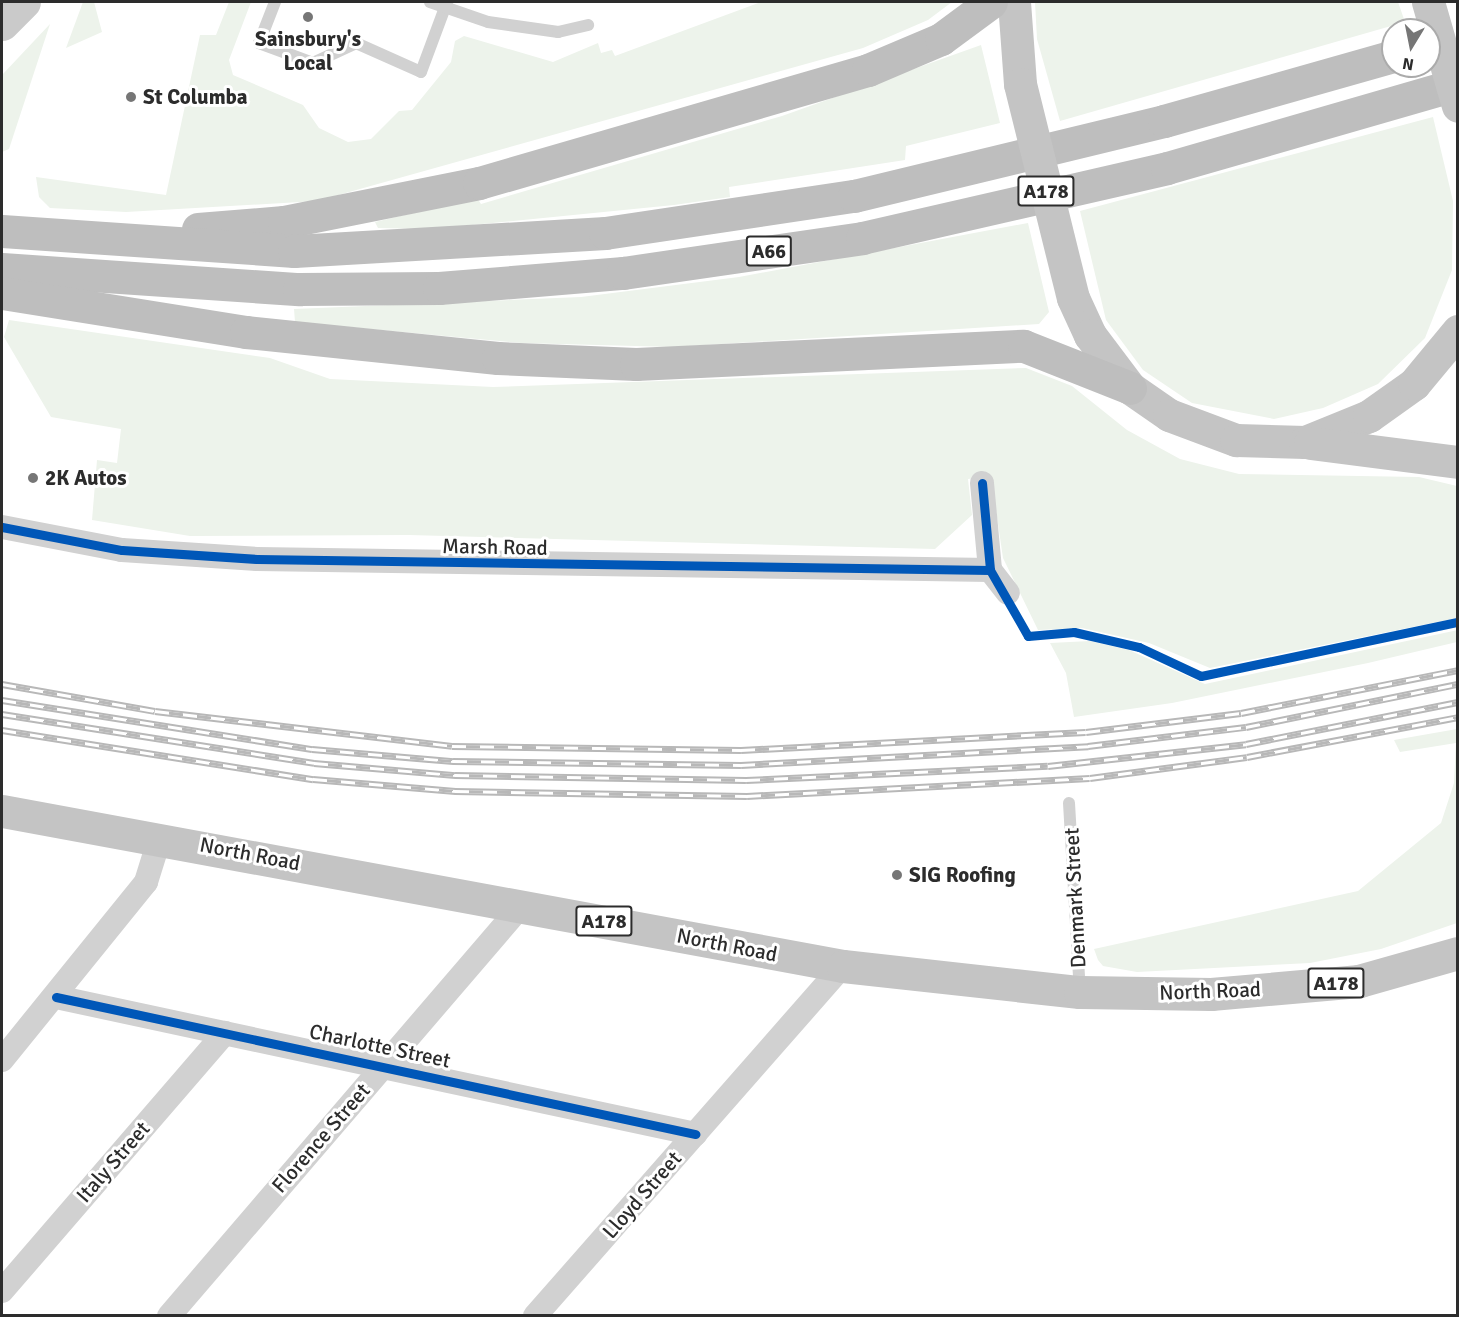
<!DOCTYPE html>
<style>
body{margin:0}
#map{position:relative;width:1459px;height:1317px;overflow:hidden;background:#fff;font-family:Signika,sans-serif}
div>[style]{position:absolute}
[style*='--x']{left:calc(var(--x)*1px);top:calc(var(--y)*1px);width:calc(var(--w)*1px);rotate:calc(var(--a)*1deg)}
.green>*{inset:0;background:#edf3eb}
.lane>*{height:12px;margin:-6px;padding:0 6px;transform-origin:6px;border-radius:6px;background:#d1d1d1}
.street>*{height:24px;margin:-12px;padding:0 12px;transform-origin:12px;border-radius:12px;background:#d1d1d1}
.secondary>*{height:33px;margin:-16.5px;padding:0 16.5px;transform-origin:16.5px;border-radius:16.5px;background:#cacaca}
.primary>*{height:33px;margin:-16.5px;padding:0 16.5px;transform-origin:16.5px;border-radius:16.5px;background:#c4c4c4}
.highway>*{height:33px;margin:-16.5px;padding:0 16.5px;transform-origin:16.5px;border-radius:16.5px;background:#bebebe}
.rail>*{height:7px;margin-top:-3.5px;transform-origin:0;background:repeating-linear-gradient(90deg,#fff 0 14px,#b8b8b8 0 28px);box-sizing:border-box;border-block:2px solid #b8b8b8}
.primary-bridge>*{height:33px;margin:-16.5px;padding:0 16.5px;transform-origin:16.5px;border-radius:16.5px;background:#c4c4c4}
.cycleway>*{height:9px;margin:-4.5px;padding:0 4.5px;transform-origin:4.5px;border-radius:4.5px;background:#0057b8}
.dots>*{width:16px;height:16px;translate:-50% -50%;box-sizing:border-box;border:3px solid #fff;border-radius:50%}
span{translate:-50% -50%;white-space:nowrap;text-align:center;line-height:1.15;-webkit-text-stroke:6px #fff;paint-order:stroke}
.shield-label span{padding:2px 4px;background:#fff;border:2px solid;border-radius:4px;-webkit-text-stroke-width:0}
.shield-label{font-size:20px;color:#2c2c2c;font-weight:700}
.poi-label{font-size:21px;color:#2c2c2c;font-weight:700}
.left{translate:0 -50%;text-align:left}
.street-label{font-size:21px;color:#2c2c2c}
.frame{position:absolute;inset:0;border:3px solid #2c2c2c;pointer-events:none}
.north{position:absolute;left:1381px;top:18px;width:60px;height:60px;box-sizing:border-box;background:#fff;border:2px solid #ababab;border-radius:50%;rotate:190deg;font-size:16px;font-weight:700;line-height:24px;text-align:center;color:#2c2c2c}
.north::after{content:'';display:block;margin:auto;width:21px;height:27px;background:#767676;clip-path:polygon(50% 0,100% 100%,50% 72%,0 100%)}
</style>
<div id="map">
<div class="green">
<i style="clip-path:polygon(83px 2px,94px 2px,102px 32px,66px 48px)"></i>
<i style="clip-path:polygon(229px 2px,251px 2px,229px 60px,233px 75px,303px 105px,319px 128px,348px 142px,371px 139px,399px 111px,412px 110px,451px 62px,455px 41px,464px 36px,553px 62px,598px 43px,601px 53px,612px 50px,615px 56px,761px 2px,952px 2px,928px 20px,863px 48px,317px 201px,126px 212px,50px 208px,39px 197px,36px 177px,166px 195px,200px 35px,216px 35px)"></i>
<i style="clip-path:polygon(1035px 2px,1398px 2px,1405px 22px,1060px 121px,1037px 39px)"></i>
<i style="clip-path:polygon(50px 24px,9px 149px,2px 152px,2px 75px)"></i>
<i style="clip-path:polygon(981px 45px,1000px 123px,906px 146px,905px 160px,729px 187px,730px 197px,674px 205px,431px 229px,378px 228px,375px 222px,477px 198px,481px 204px,782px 116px)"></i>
<i style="clip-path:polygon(1433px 117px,1453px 201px,1452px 270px,1425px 338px,1378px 384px,1323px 408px,1274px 419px,1192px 403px,1143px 370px,1106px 320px,1080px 211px)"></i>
<i style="clip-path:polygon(1028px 223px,1049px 312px,1039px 324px,674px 347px,521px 343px,295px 322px,294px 309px,581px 297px,739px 277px)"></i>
<i style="clip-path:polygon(9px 320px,270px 358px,330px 379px,493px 387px,1026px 368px,1072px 386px,1127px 430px,1180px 459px,1239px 474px,1419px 477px,1457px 486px,1457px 618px,1210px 668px,1149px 643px,1082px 628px,1038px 630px,1003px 558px,991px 476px,968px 479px,972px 515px,935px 549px,409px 535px,190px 536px,92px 520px,97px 460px,117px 463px,121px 429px,51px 417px,4px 337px)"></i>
<i style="clip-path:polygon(1458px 630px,1457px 642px,1368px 663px,1172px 703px,1074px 717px,1066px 673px,1050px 643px,1090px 641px,1129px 650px,1205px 684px)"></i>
<i style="clip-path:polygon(1457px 729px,1457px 923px,1381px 949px,1310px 963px,1137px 972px,1103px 966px,1098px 960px,1094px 949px,1358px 891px,1441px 823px,1454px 783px,1456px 743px,1400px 752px,1394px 740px)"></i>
</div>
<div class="lane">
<i style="--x:275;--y:2;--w:44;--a:111.3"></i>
<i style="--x:259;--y:43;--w:58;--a:20.3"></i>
<i style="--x:313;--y:63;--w:47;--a:-24.9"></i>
<i style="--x:356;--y:43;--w:71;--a:24"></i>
<i style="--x:421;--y:72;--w:75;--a:-69.6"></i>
<i style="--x:430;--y:2;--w:61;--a:19"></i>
<i style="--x:488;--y:22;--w:71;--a:8.1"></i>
<i style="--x:558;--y:32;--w:31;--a:-13"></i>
<i style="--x:1069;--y:803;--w:188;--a:86.7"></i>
</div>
<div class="street">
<i style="--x:982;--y:483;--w:87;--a:84.7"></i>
<i style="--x:990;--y:570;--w:29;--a:52"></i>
<i style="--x:2;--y:527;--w:122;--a:10.9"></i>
<i style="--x:122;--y:550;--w:135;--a:3.8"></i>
<i style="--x:257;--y:559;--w:733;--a:0.86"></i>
<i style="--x:56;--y:997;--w:654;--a:12.1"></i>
<i style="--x:2;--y:1060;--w:229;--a:-51"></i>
<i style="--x:146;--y:882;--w:47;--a:-72.7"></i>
<i style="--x:2;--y:1291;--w:341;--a:-49.2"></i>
<i style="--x:169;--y:1316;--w:540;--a:-49.35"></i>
<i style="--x:535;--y:1316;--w:466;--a:-48.7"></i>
</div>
<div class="secondary">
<i style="--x:2;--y:24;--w:31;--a:-45"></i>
</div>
<div class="primary">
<i style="--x:1014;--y:2;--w:82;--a:85.8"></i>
<i style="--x:1073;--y:298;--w:41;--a:65.3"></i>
<i style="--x:1090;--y:335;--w:66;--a:53"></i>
<i style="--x:1130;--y:388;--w:47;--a:34.7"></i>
<i style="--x:1169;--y:415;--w:72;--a:20.5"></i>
<i style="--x:1236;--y:440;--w:69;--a:1.7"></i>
<i style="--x:1305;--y:442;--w:69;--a:-22.1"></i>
<i style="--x:1369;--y:416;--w:55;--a:-35.4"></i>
<i style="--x:1414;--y:384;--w:69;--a:-50.3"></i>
<i style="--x:1310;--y:443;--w:149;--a:7.3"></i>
<i style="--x:2;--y:811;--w:855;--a:10.44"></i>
<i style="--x:843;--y:966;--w:238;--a:6.3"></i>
<i style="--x:1080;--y:992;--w:131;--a:0.9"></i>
<i style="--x:1211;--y:994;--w:149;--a:-5"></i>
<i style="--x:1359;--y:981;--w:103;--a:-15.8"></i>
</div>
<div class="highway">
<i style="--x:198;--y:229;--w:86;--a:-4.7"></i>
<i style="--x:284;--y:222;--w:199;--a:-11.3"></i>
<i style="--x:479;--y:183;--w:405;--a:-16.2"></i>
<i style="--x:868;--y:70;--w:79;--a:-23"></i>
<i style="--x:941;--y:39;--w:62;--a:-36.5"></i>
<i style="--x:2;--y:231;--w:293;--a:3.9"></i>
<i style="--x:294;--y:251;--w:312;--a:-3.3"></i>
<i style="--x:605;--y:233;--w:252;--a:-8.5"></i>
<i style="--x:854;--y:196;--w:319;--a:-13.6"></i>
<i style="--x:1164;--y:121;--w:238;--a:-15.8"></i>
<i style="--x:2;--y:269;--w:298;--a:3.9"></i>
<i style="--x:299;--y:289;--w:140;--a:-0.4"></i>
<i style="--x:439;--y:288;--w:185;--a:-4.7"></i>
<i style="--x:623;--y:273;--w:242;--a:-8.3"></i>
<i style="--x:862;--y:238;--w:313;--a:-12.9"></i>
<i style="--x:1167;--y:168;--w:303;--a:-16.1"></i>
<i style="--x:2;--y:293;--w:247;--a:9.1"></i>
<i style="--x:246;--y:332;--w:253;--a:5.9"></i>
<i style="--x:498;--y:358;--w:138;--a:2.5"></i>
<i style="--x:636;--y:364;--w:388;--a:-2.7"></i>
<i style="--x:1024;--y:346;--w:114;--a:21.6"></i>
</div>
<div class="rail">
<i style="--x:2;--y:684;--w:155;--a:10"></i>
<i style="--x:155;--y:711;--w:299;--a:6.7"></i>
<i style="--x:452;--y:746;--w:289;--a:0.8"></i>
<i style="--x:741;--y:750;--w:345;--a:-3"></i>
<i style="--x:1086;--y:732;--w:156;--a:-7"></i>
<i style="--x:1241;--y:713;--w:221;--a:-11.2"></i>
<i style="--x:2;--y:700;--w:314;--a:9"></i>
<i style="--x:312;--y:749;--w:142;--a:4.9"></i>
<i style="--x:453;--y:761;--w:288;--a:0.8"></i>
<i style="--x:741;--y:765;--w:348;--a:-3.1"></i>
<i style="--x:1088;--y:746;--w:159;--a:-6.9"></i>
<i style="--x:1246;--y:727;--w:216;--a:-11.5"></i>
<i style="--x:2;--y:714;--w:316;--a:8.9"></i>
<i style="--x:314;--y:763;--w:142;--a:4.9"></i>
<i style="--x:455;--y:775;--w:291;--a:1"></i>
<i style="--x:746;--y:780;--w:302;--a:-2.7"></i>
<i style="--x:1048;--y:766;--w:199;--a:-6.3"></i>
<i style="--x:1246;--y:744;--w:216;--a:-11.2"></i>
<i style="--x:2;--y:730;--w:315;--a:9"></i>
<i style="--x:313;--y:779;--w:143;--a:4.8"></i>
<i style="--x:455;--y:791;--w:292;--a:1"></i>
<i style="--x:747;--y:796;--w:343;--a:-3"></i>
<i style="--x:1090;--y:778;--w:158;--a:-7.6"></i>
<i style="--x:1247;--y:757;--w:215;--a:-10.7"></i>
</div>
<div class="primary-bridge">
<i style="--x:1428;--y:2;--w:108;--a:73.9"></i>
<i style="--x:1020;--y:84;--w:220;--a:76.1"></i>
</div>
<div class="cycleway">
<i style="--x:982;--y:483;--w:87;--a:84.7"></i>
<i style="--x:990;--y:570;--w:76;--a:60.1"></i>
<i style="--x:1028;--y:636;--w:46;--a:-5"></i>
<i style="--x:1074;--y:632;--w:67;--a:13"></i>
<i style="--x:1139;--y:647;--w:68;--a:25.1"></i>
<i style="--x:1201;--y:676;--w:263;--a:-11.9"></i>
<i style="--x:2;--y:527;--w:122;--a:10.9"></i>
<i style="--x:122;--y:550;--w:135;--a:3.8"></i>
<i style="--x:257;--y:559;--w:733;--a:0.86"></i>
<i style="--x:56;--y:997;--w:654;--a:12.1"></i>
</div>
<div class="dots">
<i style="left:308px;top:17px;background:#767676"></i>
<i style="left:131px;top:97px;background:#767676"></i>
<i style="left:33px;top:478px;background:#767676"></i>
<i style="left:897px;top:875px;background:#767676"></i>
</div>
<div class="shield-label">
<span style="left:1046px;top:191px">A178</span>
<span style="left:769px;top:251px">A66</span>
<span style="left:604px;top:921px">A178</span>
<span style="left:1336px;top:983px">A178</span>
</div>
<div class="poi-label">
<span style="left:308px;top:51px">Sainsbury's<br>Local</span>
<span class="left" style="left:143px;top:97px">St Columba</span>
<span class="left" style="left:45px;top:478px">2K Autos</span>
<span class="left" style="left:909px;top:875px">SIG Roofing</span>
</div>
<div class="street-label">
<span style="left:495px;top:547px;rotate:1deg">Marsh Road</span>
<span style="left:250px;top:854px;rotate:11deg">North Road</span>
<span style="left:1075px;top:898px;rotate:-93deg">Denmark Street</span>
<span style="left:727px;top:945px;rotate:11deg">North Road</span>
<span style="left:1210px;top:991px;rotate:-2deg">North Road</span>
<span style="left:380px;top:1046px;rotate:12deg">Charlotte Street</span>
<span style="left:321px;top:1138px;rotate:-49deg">Florence Street</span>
<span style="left:113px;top:1162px;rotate:-49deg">Italy Street</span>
<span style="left:642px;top:1195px;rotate:-49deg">Lloyd Street</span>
</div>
<div class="frame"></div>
<div class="north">N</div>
</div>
